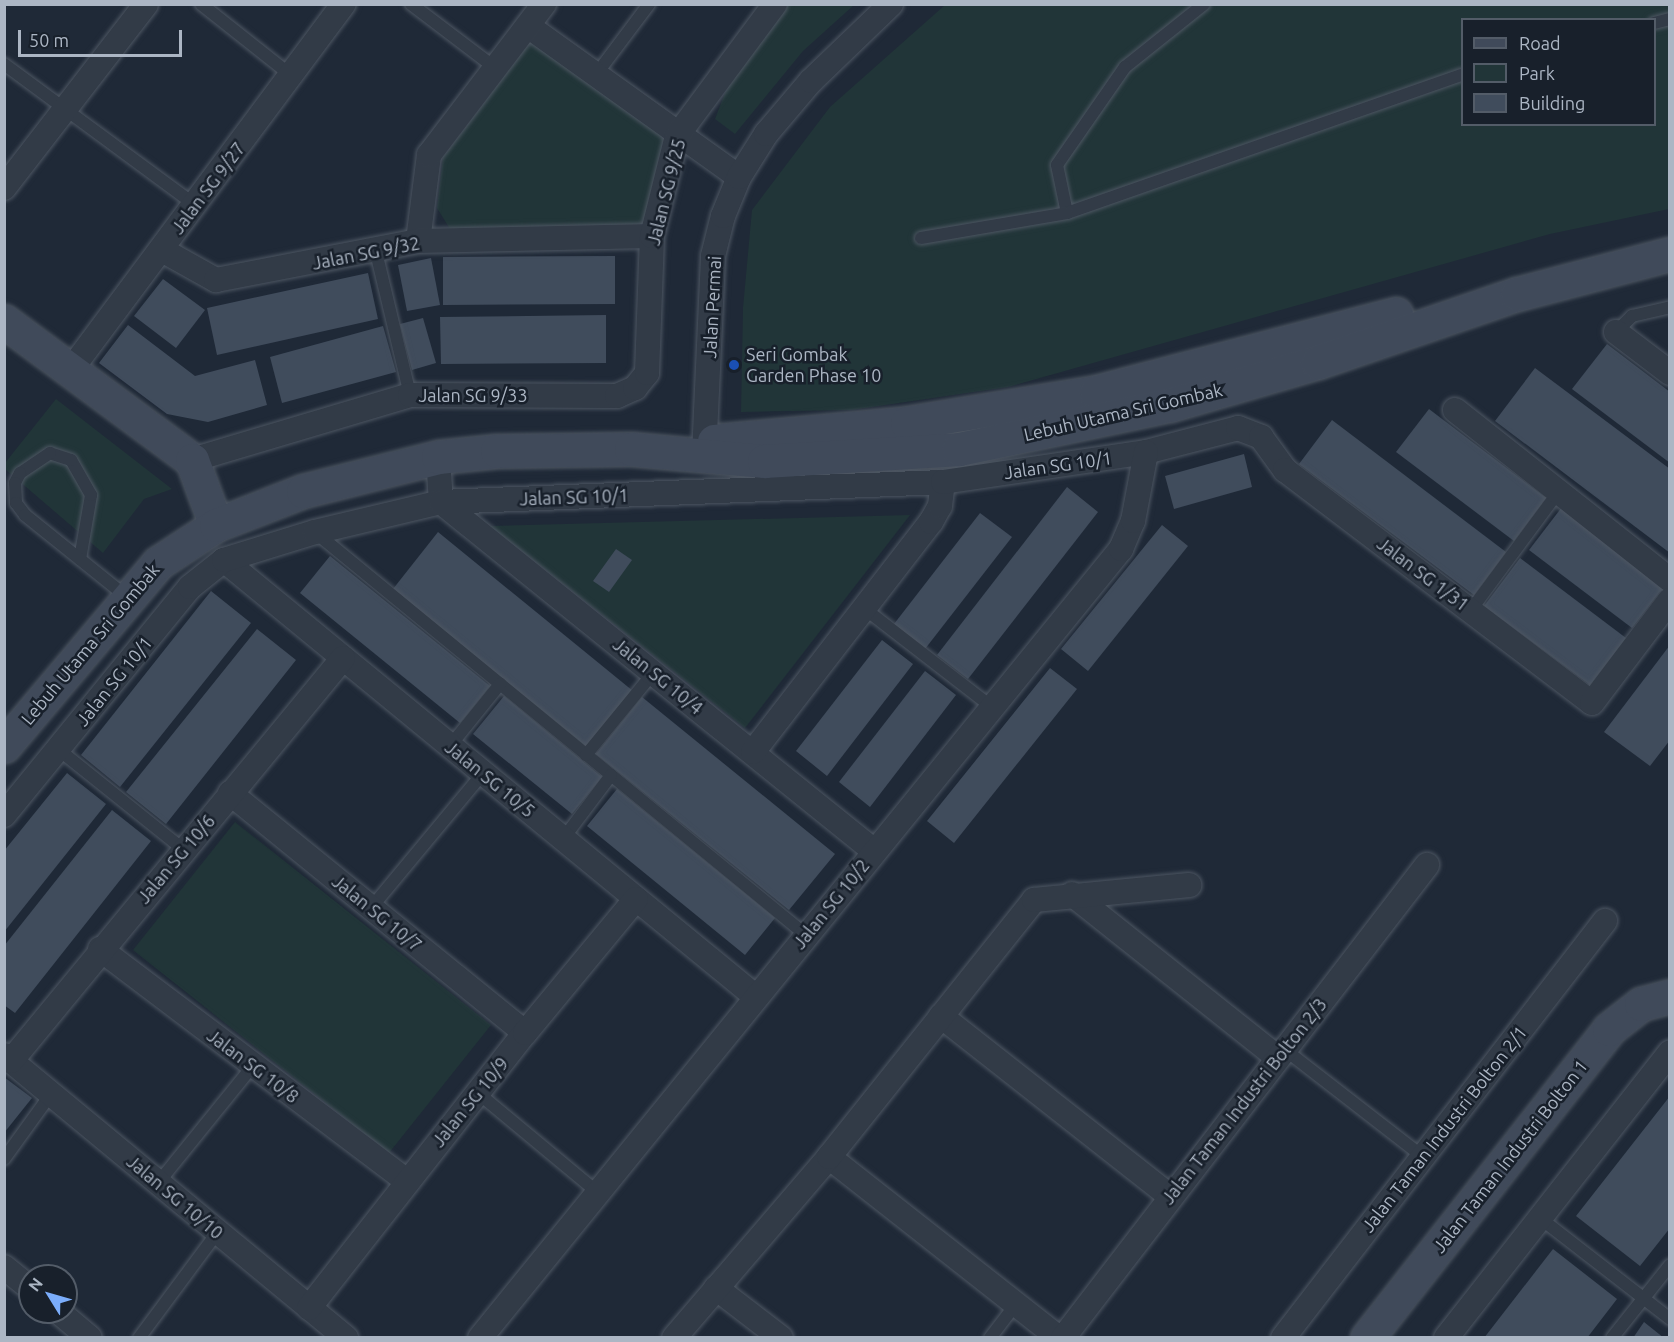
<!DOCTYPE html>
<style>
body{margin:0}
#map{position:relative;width:1674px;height:1342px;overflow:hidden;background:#1f2937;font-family:Ubuntu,sans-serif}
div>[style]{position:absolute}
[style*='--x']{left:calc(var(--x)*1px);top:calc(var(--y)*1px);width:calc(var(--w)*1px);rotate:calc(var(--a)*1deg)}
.green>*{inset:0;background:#213538}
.building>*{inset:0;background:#404c5c}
.roads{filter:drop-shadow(0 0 2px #4d5662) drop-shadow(0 0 2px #4d5662)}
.lane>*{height:12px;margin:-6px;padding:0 6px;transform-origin:6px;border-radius:6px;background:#323b47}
.street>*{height:24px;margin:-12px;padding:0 12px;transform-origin:12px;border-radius:12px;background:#323b47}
.secondary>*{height:33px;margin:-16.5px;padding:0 16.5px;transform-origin:16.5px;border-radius:16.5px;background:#404a5a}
.dots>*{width:16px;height:16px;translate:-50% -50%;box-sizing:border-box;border:3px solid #18202b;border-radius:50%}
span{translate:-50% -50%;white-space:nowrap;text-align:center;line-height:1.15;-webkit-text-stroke:5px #18202b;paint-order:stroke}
.street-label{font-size:18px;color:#acb6c4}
.poi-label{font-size:18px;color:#acb6c4}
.left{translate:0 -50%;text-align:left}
.frame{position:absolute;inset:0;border:6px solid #acb6c4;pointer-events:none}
.legend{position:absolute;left:1461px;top:18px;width:195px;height:108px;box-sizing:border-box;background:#18202b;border:2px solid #535c68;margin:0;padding:8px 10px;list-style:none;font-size:18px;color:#acb6c4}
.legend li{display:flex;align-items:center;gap:12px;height:30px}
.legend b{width:30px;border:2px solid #535c68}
.north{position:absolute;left:18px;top:1264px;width:60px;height:60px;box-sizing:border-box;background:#18202b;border:2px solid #535c68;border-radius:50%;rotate:307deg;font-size:16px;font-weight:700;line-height:24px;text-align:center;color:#acb6c4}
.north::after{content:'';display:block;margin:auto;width:21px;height:27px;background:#7badfb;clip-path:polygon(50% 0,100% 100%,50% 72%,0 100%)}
.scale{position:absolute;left:18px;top:30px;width:164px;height:27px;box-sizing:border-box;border:3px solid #acb6c4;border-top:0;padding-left:8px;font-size:18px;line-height:21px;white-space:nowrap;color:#acb6c4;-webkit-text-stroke:4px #18202b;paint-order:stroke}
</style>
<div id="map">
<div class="green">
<i style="clip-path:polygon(784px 5px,854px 5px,803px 51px,735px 134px,715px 119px,733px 72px)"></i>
<i style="clip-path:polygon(evenodd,945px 5px,1669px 5px,1669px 209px,1550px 234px,1008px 387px,851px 410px,741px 412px,743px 308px,752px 210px,830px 107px,945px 5px,1462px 20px,1654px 20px,1654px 124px,1462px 124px,1462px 20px)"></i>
<i style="clip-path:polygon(531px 40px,670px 141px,645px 225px,450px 229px,437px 208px,443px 157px)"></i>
<i style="clip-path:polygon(56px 399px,172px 489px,144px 499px,103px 553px,5px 469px,5px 463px)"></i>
<i style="clip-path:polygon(910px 515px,745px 728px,490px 526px)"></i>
<i style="clip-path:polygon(235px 822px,491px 1025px,389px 1153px,133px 950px)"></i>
</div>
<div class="building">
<i style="clip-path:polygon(615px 256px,615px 304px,443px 305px,443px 257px)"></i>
<i style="clip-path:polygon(431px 258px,440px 305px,407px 311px,398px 265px)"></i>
<i style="clip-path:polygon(368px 273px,378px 319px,217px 355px,207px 308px)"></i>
<i style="clip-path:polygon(163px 279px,205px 310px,176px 348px,134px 316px)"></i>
<i style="clip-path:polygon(606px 315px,606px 363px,441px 364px,440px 317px)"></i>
<i style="clip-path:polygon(423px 318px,436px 363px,412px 370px,400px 324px)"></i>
<i style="clip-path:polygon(128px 325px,195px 376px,255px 360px,267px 405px,208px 422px,167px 414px,99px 363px)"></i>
<i style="clip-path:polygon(383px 326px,396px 372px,282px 403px,270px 357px)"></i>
<i style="clip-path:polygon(1607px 344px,1670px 392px,1670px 463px,1572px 389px)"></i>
<i style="clip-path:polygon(1535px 368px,1670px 469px,1670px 553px,1495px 421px)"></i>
<i style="clip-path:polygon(1429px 409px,1546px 498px,1514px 541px,1396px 452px)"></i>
<i style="clip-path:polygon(1332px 420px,1506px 552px,1474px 595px,1299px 464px)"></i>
<i style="clip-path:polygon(1244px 454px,1252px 487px,1174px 509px,1165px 476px)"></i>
<i style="clip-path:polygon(1067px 487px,1098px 512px,968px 679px,937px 655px)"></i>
<i style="clip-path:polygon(1562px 507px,1665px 585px,1632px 628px,1529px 550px)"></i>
<i style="clip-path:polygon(980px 513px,1012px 537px,925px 649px,894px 624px)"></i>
<i style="clip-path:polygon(1162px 525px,1188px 546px,1088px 671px,1061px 649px)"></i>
<i style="clip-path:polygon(438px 532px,633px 691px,587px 747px,393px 589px)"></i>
<i style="clip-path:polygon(616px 549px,632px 560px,609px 592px,593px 581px)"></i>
<i style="clip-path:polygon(330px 556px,490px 686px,460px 723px,300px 593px)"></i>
<i style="clip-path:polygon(1520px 558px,1626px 638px,1590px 685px,1484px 606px)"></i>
<i style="clip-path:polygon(211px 591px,251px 623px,120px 787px,81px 755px)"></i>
<i style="clip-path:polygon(257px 629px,296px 660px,166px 824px,126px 792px)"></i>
<i style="clip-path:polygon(882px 640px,913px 664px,827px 776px,796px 751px)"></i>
<i style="clip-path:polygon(1670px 645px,1670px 740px,1650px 766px,1604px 732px)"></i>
<i style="clip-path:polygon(1050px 668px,1077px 689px,954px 843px,927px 821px)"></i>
<i style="clip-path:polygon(925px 671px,956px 695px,870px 807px,839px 782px)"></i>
<i style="clip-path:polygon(504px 696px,602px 777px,572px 814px,473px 734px)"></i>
<i style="clip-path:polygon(642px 697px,835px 854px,789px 910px,596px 754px)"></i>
<i style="clip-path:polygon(67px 773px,106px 804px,4px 932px,4px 851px)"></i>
<i style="clip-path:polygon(617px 789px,775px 918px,745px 955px,587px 826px)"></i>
<i style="clip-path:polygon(112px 810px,151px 841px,15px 1013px,4px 1005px,4px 946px)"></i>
<i style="clip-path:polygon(4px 1077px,32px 1098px,4px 1133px)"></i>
<i style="clip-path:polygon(1670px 1096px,1670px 1228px,1640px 1266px,1576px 1216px)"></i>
<i style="clip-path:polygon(1553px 1249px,1617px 1299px,1587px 1338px,1484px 1338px)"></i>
<i style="clip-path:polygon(1644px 1322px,1664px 1338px,1633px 1338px)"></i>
</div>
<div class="roads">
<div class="lane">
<i style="--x:201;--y:4;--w:116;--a:38.4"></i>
<i style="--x:411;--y:4;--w:104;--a:37.2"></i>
<i style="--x:1204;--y:4;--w:101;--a:141.4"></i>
<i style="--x:1125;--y:67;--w:119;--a:124.8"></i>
<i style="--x:1057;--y:165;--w:49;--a:78.2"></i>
<i style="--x:1067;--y:213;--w:418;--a:-19.3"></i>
<i style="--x:1654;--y:23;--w:16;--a:-14"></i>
<i style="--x:4;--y:64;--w:237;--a:36.4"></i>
<i style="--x:595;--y:76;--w:90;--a:-53.1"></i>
<i style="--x:921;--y:238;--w:148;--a:-9.7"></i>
<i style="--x:376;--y:252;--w:147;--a:76.6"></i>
<i style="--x:1616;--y:332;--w:23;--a:-45"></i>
<i style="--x:1632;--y:316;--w:39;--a:-13"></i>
<i style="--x:315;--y:532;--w:635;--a:39.38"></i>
<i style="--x:80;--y:559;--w:65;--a:-80.2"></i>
<i style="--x:91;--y:495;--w:40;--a:-119.7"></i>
<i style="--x:71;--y:460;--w:22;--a:-162"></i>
<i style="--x:50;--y:453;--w:36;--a:146"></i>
<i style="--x:20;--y:473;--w:11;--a:117"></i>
<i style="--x:15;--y:483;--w:20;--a:87"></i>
<i style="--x:16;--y:503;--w:15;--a:53"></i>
<i style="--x:25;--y:515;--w:131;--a:38.8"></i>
<i style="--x:865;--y:609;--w:162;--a:37.7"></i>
<i style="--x:1471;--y:610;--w:148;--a:-53.5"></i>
<i style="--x:450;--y:746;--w:80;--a:-51.1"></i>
<i style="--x:58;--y:749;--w:161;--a:38.7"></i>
<i style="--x:586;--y:755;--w:107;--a:-50.7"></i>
<i style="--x:563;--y:839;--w:80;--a:-53.1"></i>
<i style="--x:371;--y:908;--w:175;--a:-50.3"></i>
<i style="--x:1284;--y:1049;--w:176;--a:37.8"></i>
<i style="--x:478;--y:1093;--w:153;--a:39.7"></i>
<i style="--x:4;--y:1159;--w:80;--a:-54.1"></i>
<i style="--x:158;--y:1183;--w:149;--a:-51"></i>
<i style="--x:1540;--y:1218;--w:165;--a:37.8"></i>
<i style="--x:139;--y:1338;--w:131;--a:-53.4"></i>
<i style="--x:990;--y:1338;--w:43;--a:-52.6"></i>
<i style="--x:1612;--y:1338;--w:93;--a:-51.5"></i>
</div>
<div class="street">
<i style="--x:528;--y:26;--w:259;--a:35.6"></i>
<i style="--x:4;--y:188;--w:232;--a:-52.3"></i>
<i style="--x:418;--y:241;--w:87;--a:-82.7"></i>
<i style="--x:429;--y:155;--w:190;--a:-52.7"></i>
<i style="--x:162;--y:250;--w:62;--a:29.1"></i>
<i style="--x:216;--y:280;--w:206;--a:-10.9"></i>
<i style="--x:418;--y:241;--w:234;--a:-1.2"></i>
<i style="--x:1616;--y:332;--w:68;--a:37.2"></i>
<i style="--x:70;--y:371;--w:458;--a:-53.3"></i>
<i style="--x:1455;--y:410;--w:274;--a:38.3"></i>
<i style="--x:704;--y:456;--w:200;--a:-87.4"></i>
<i style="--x:713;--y:256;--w:41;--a:-76"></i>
<i style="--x:723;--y:216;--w:42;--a:-67.7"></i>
<i style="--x:739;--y:177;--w:51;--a:-57.9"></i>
<i style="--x:766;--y:134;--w:70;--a:-49.7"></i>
<i style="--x:811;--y:81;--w:111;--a:-43.9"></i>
<i style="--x:438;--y:457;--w:45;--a:86.2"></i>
<i style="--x:441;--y:502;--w:556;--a:38.87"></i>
<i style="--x:192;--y:460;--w:227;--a:-16.6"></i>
<i style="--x:410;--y:395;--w:207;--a:0.3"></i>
<i style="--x:617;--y:396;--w:20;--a:-24"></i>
<i style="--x:635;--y:388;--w:19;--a:-51"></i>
<i style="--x:647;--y:373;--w:137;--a:-87.9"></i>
<i style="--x:652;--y:236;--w:103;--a:-76"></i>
<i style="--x:677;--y:136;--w:164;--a:-53.4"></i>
<i style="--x:224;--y:560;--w:688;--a:39.4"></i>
<i style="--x:753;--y:752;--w:291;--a:-52.3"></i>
<i style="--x:931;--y:522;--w:18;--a:-61"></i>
<i style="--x:940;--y:506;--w:24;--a:-83"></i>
<i style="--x:230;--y:793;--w:380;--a:39.1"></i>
<i style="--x:4;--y:815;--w:294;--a:-50.8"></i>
<i style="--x:190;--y:587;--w:43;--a:-38.5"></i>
<i style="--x:224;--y:560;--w:95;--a:-17.1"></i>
<i style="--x:315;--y:532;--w:130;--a:-13.4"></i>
<i style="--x:441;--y:502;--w:502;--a:-2.28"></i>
<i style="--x:943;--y:482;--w:205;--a:-8.4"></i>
<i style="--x:1146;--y:452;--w:95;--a:-14.6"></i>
<i style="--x:1238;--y:428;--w:25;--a:21"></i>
<i style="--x:1261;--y:437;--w:41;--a:54"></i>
<i style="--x:1285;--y:470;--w:385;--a:37.2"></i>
<i style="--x:1592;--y:703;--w:129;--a:-52.9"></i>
<i style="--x:1072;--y:894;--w:262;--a:38.5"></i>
<i style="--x:100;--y:949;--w:385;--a:37.1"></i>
<i style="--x:941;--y:1016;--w:291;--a:38.2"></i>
<i style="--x:4;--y:1055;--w:444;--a:39.6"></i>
<i style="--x:11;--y:1061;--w:522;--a:-50.52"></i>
<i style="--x:829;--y:1157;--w:293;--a:38.2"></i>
<i style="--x:4;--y:1267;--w:33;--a:39"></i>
<i style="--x:716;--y:1288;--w:82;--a:37.6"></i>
<i style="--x:309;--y:1308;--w:350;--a:-51.9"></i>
<i style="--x:525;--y:1033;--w:174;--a:-50.4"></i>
<i style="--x:59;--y:1312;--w:40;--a:40"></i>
<i style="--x:480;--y:1338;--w:1017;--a:-50.91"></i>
<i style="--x:1121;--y:549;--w:30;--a:-67"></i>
<i style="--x:1133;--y:521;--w:70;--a:-79.3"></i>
<i style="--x:674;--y:1338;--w:238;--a:-49.4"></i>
<i style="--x:829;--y:1157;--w:329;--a:-51.4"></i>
<i style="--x:1034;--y:900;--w:156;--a:-5.5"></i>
<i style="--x:1063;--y:1338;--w:597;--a:-52.42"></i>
<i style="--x:1283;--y:1338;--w:527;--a:-52.33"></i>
<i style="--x:1446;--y:1338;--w:363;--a:-51.9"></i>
</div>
<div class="secondary">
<i style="--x:4;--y:321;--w:234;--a:36.5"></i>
<i style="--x:192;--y:460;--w:69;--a:69.7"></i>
<i style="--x:714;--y:441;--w:194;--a:-5.3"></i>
<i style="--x:907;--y:423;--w:192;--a:-9.3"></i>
<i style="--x:1096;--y:392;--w:310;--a:-14.6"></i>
<i style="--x:4;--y:746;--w:239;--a:-49.9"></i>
<i style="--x:158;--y:563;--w:69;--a:-33.2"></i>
<i style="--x:216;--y:525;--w:93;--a:-21.3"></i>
<i style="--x:303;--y:491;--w:139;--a:-14.1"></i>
<i style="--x:438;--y:457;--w:59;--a:-5.8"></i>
<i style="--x:497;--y:451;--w:134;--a:-0.9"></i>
<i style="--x:631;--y:449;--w:134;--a:5.2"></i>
<i style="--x:764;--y:461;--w:195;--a:-3.5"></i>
<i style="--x:959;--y:449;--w:216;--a:-11.8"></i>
<i style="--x:1170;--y:405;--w:154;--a:-16.2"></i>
<i style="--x:1318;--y:362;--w:210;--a:-18.9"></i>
<i style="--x:1517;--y:294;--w:158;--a:-14.7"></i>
<i style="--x:1367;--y:1338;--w:392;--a:-51.9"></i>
<i style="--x:1609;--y:1029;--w:41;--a:-38"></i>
<i style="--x:1641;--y:1004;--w:30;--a:-15"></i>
</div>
</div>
<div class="dots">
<i style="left:734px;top:365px;background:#1a4fb4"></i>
</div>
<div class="street-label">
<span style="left:208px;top:188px;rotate:-53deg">Jalan SG 9/27</span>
<span style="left:666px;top:192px;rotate:-76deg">Jalan SG 9/25</span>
<span style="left:366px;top:253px;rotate:-11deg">Jalan SG 9/32</span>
<span style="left:712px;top:307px;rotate:-87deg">Jalan Permai</span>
<span style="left:473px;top:395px">Jalan SG 9/33</span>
<span style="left:1123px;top:412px;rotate:-13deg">Lebuh Utama Sri Gombak</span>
<span style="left:1058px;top:465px;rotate:-8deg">Jalan SG 10/1</span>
<span style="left:574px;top:497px;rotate:-2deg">Jalan SG 10/1</span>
<span style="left:1423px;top:574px;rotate:37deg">Jalan SG 1/31</span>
<span style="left:90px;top:644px;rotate:-50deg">Lebuh Utama Sri Gombak</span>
<span style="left:658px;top:676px;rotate:39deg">Jalan SG 10/4</span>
<span style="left:114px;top:681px;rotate:-51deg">Jalan SG 10/1</span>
<span style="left:490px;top:779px;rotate:39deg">Jalan SG 10/5</span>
<span style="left:176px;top:859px;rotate:-50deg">Jalan SG 10/6</span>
<span style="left:831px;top:904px;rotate:-51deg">Jalan SG 10/2</span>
<span style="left:377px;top:913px;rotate:39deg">Jalan SG 10/7</span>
<span style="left:253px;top:1066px;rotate:37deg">Jalan SG 10/8</span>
<span style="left:1244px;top:1101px;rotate:-52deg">Jalan Taman Industri Bolton 2/3</span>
<span style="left:470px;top:1102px;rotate:-51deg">Jalan SG 10/9</span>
<span style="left:1444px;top:1129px;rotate:-52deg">Jalan Taman Industri Bolton 2/1</span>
<span style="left:1510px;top:1156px;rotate:-52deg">Jalan Taman Industri Bolton 1</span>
<span style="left:175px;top:1197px;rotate:40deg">Jalan SG 10/10</span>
</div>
<div class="poi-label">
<span class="left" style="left:746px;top:365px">Seri Gombak<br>Garden Phase 10</span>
</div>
<div class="frame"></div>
<ul class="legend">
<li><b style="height:8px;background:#404a5a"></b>Road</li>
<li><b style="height:16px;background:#213538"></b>Park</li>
<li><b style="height:16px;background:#404c5c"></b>Building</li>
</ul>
<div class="north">N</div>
<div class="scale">50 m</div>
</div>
